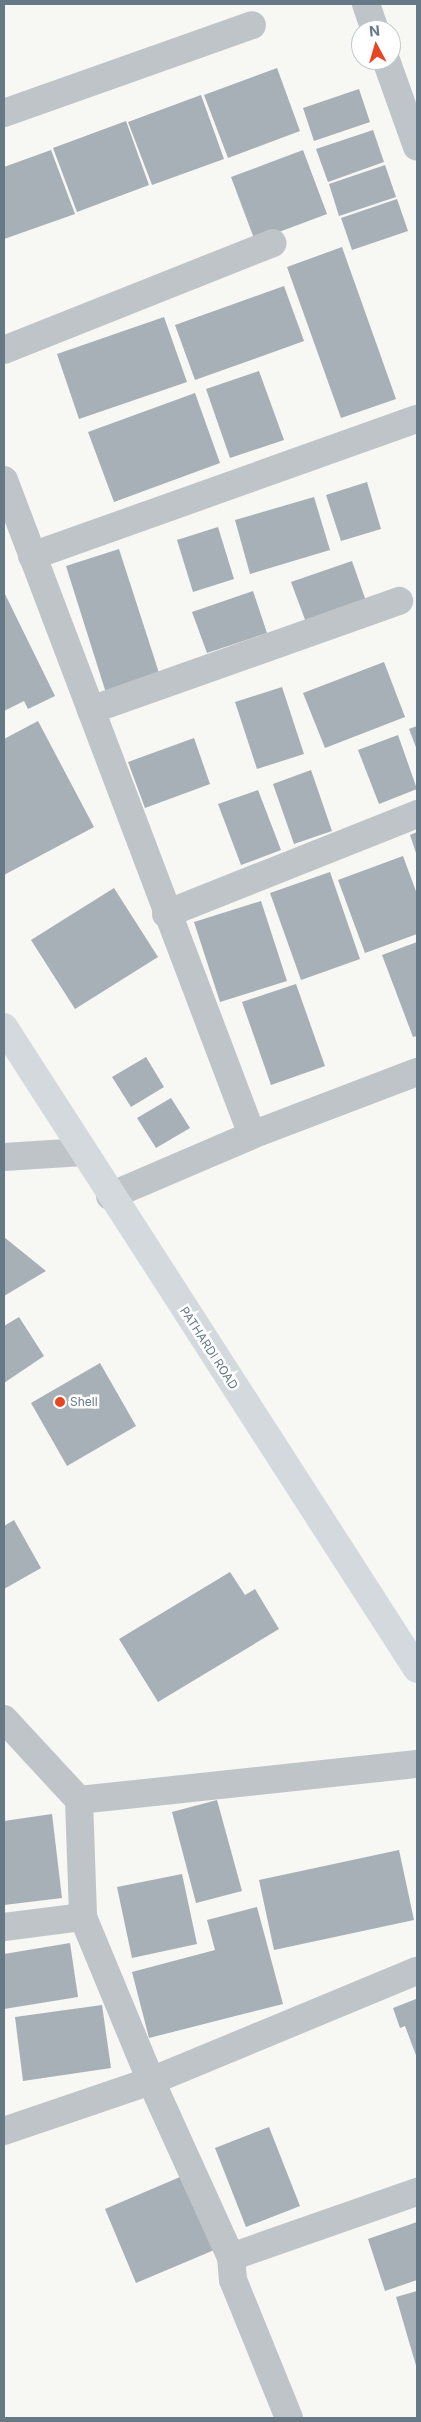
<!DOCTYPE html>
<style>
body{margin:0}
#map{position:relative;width:421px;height:2422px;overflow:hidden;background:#f7f7f4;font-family:Inter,sans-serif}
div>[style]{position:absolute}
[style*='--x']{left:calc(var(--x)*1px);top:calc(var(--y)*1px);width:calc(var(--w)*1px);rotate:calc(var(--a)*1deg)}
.building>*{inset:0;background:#a7b0b6}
.minor>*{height:28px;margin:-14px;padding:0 14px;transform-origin:14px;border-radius:14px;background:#bfc4c8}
.major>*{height:28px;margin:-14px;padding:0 14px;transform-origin:14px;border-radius:14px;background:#d4d9dd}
.dots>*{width:14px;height:14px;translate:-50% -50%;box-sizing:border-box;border:2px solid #fff;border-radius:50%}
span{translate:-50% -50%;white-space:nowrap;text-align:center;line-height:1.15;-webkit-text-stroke:5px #fff;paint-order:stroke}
.street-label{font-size:12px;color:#657986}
.poi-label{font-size:12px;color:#657986}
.left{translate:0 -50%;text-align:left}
.frame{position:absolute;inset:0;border:5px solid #657986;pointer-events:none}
.north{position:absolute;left:351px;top:20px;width:50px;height:50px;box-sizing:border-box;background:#fff;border:1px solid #c1c9cf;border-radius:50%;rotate:354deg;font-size:14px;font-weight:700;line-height:20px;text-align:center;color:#657986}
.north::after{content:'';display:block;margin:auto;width:18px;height:22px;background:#e74623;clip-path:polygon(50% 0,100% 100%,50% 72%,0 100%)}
</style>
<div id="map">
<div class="building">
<i style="clip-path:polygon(277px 68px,300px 131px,228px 158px,204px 95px)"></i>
<i style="clip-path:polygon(359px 89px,370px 122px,314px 141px,303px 108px)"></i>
<i style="clip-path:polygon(201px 95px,224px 159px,152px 185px,128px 122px)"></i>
<i style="clip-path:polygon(126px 121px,149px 185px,77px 212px,53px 148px)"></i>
<i style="clip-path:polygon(373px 130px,384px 162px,328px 182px,316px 149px)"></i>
<i style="clip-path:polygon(51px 150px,75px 214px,4px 239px,4px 167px)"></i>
<i style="clip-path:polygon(303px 150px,327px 214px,255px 241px,231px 177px)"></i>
<i style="clip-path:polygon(385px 165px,396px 197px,339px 216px,329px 184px)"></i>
<i style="clip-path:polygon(397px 199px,408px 231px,352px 250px,341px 218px)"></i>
<i style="clip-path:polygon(342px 247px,396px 399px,341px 418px,287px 267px)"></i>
<i style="clip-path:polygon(284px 286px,304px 341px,195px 380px,175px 325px)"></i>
<i style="clip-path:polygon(164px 317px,187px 382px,79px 419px,57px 354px)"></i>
<i style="clip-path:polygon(259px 371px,284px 440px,230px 458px,206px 389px)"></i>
<i style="clip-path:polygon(195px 393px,220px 463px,114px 502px,88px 432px)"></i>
<i style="clip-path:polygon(367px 482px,381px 529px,341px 541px,326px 495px)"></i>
<i style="clip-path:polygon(314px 497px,330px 550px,250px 574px,235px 520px)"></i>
<i style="clip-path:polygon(218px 527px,234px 579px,193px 592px,177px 540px)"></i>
<i style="clip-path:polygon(119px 549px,160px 676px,106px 693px,66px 566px)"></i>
<i style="clip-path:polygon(352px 561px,367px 604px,307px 625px,291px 582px)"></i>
<i style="clip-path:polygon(253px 591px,267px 633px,207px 653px,192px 612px)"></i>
<i style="clip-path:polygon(4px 592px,55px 696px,28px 709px,24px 701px,4px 711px)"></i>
<i style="clip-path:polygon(384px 662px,405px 717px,325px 748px,303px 693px)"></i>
<i style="clip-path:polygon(282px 687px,304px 754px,257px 769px,235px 702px)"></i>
<i style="clip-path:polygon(38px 721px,94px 827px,4px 875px,4px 739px)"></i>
<i style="clip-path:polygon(417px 726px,417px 750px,409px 729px)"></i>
<i style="clip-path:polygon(398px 735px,417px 789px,379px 804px,358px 750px)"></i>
<i style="clip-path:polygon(194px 738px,210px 784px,145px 808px,128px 762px)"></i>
<i style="clip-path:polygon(311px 770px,332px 831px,294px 844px,273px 784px)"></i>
<i style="clip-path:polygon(258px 790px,281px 850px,241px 865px,218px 804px)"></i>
<i style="clip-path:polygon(417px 832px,417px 856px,410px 835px)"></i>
<i style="clip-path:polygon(403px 856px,417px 894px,417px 934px,365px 953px,338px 880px)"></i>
<i style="clip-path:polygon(330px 872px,360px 959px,301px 980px,270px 893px)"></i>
<i style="clip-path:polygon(114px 888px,158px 957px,75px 1009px,31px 940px)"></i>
<i style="clip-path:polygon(261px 901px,287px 981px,220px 1002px,194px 922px)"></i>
<i style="clip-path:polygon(417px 942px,417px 1036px,413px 1037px,382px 955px)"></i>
<i style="clip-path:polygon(296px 984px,325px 1066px,271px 1085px,242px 1002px)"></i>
<i style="clip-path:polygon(146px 1057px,164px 1087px,131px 1107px,112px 1077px)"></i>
<i style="clip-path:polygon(171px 1098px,190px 1128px,156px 1148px,137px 1118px)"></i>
<i style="clip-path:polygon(4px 1237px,46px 1271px,4px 1296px)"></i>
<i style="clip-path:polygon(19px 1317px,44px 1356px,4px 1383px,4px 1326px)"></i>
<i style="clip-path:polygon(100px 1363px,136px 1426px,67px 1466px,31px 1403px)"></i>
<i style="clip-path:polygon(14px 1520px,41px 1568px,4px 1589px,4px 1526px)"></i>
<i style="clip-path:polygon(230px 1572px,245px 1595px,255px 1589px,279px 1629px,158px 1702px,119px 1639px)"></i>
<i style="clip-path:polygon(217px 1800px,242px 1891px,196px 1903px,172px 1812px)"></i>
<i style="clip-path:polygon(52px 1814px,62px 1898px,4px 1905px,4px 1821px)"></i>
<i style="clip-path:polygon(399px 1850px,414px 1920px,274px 1950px,259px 1880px)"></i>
<i style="clip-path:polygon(182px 1874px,197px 1944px,132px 1958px,117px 1887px)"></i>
<i style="clip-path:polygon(257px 1907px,283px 2004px,149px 2038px,132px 1972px,215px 1950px,207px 1920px)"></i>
<i style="clip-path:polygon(70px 1943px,78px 1997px,4px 2009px,4px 1954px)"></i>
<i style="clip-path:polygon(416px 1999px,417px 2003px,417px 2058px,405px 2026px,400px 2028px,393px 2008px)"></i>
<i style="clip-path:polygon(102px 2005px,111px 2068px,23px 2081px,15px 2017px)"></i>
<i style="clip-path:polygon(269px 2127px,300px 2206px,246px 2227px,215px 2148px)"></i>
<i style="clip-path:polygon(187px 2174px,219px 2248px,136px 2283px,105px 2209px)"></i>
<i style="clip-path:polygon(417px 2222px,417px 2280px,385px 2291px,368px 2239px)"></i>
<i style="clip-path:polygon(417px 2291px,417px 2369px,396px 2297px)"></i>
</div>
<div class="minor">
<i style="--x:366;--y:4;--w:28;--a:71"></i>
<i style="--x:386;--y:60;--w:92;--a:70.4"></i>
<i style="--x:4;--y:113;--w:263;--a:-19.5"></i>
<i style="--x:4;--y:350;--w:289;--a:-21.7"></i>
<i style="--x:4;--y:480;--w:700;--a:69.26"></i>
<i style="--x:32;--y:556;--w:409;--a:-19.6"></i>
<i style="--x:91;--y:710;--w:327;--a:-19.5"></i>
<i style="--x:166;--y:914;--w:270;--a:-21.7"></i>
<i style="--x:4;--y:1157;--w:79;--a:-3.6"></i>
<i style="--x:110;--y:1196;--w:155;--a:-23.2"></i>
<i style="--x:252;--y:1135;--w:177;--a:-20.9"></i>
<i style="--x:4;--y:1719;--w:110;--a:47.2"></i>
<i style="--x:79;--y:1800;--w:117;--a:88"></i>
<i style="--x:83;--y:1917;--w:178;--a:67.5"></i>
<i style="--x:151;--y:2081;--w:193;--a:65.6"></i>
<i style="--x:231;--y:2257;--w:23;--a:85"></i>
<i style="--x:233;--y:2280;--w:149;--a:67.9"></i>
<i style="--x:79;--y:1800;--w:340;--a:-6.1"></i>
<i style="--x:4;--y:1927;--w:80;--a:-7.2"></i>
<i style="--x:4;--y:2131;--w:155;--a:-18.8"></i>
<i style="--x:151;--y:2081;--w:288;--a:-22.5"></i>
<i style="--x:231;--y:2257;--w:197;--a:-19.3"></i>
</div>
<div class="major">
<i style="--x:4;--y:1027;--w:763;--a:57.25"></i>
</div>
<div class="dots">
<i style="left:60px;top:1402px;background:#e74623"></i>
</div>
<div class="street-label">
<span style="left:209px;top:1348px;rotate:57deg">PATHARDI ROAD</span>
</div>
<div class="poi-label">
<span class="left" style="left:70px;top:1402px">Shell</span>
</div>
<div class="frame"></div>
<div class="north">N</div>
</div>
